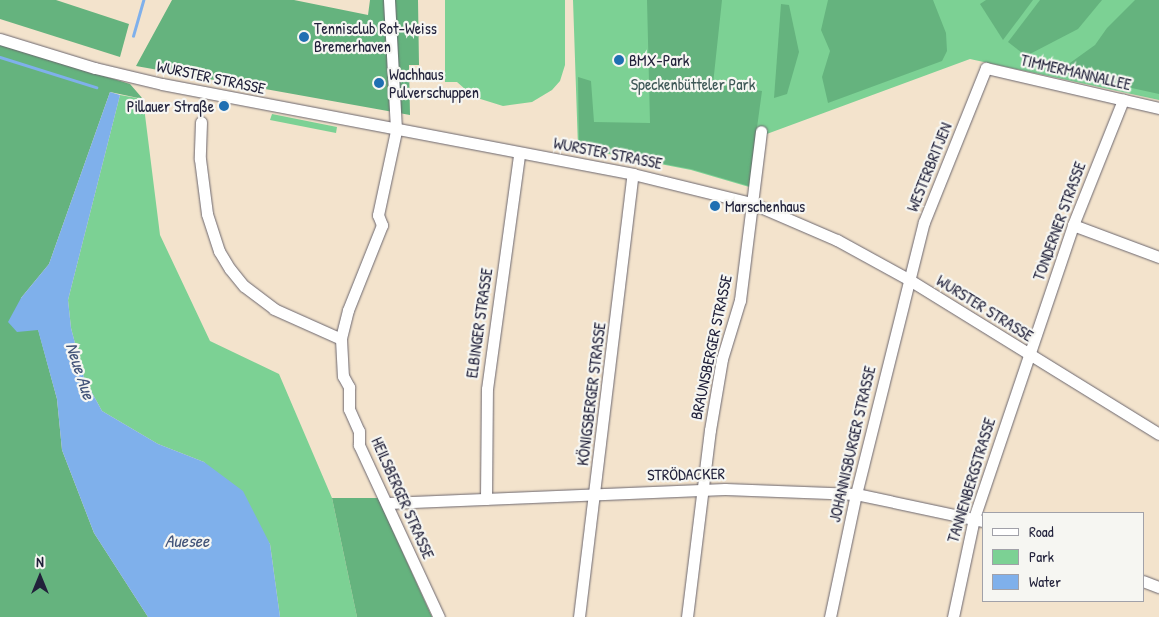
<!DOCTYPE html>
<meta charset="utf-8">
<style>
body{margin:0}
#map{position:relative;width:1159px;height:617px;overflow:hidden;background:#f3e3cc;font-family:"Patrick Hand",sans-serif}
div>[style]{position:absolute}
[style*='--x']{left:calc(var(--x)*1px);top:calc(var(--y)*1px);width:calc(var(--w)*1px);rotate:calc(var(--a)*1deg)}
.green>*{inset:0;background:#7cd194}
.forest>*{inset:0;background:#65b37e}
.water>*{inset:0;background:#7fb0eb}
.stream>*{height:2.5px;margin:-1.25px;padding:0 1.25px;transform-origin:1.25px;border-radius:1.25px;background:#7fb0eb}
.roads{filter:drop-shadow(0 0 1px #6b666e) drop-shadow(0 0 1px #6b666e)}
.minor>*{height:11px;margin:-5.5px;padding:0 5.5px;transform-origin:5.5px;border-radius:5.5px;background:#fff}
.dots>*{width:14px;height:14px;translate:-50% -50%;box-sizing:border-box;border:2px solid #f6f6f2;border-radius:50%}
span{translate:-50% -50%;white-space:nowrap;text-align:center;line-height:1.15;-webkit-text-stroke:4.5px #f6f6f2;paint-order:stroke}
.poi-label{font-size:16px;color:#22223b}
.left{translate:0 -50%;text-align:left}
.right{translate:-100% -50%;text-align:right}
.street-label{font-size:16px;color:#22223b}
.park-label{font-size:16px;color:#3d5756}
.water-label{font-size:18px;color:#435479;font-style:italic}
.legend{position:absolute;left:982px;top:512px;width:162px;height:90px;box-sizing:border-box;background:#f6f6f2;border:1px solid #a1a1a9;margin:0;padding:6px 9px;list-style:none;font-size:15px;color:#22223b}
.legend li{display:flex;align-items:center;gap:10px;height:25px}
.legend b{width:25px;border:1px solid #a1a1a9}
.north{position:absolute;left:15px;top:552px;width:50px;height:50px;-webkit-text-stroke:4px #f6f6f2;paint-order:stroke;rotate:0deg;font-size:14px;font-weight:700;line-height:20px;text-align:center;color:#22223b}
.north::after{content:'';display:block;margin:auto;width:18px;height:22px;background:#22223b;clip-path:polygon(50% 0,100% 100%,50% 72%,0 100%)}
</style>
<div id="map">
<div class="green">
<i style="clip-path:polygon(445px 0,565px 0,565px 65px,560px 81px,552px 90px,532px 102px,503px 106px,474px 97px,457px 82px,445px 82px)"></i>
<i style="clip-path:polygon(573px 0,1159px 0,1159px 100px,970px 59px,764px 135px,756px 189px,691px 170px,578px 148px)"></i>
<i style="clip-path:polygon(120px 95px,143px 99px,160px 235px,210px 341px,279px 374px,332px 498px,357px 617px,280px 617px,270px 544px,204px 462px,158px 444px,102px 411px,84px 378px,71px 328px,68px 300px)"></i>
<i style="clip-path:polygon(272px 114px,337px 127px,336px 133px,270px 120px)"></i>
</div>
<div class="forest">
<i style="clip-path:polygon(0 0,56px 0,129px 24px,120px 57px,0 19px)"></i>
<i style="clip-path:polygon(172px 0,294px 0,368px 15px,370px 0,418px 0,419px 65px,409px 65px,410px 115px,136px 66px)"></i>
<i style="clip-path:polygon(647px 0,722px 0,713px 84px,762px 91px,749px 186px,691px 169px,579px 148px,578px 77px,591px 81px,594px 122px,650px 123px)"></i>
<i style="clip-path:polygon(828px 0,933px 0,946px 33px,947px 51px,942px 61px,828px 103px,822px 77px,830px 51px,821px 30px)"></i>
<i style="clip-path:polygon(986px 0,1033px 0,1003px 40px,980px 4px)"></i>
<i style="clip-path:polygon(1040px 0,1102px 0,1078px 29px,1026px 56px,1008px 42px)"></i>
<i style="clip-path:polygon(1135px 0,1159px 0,1159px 94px,1068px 74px,1063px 68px,1095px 45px,1107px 28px)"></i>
<i style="clip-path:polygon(781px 4px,789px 5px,799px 52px,787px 94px,774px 98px)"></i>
<i style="clip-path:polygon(0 44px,130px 84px,143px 99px,110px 92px,49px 264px,21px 298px,38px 329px,57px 399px,62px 450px,94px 533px,148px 617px,0 617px)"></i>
<i style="clip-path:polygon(332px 498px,378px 498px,432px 617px,357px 617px)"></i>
</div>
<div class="water">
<i style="clip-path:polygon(110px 92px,120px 95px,68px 300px,71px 328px,84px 378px,102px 411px,158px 444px,204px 462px,243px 491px,270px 544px,280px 617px,148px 617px,94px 533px,62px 450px,57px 399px,38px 330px,17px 332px,8px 322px,21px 298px,49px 264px)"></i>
</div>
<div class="stream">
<i style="--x:133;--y:36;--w:37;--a:-74"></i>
<i style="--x:0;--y:57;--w:101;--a:17.4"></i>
</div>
<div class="roads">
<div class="minor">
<i style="--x:389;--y:0;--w:131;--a:86.9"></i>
<i style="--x:396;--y:131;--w:86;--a:102.1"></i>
<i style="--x:378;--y:215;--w:11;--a:68"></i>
<i style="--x:382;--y:225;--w:92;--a:111.8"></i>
<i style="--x:348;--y:310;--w:30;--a:104"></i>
<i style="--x:341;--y:339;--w:37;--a:87"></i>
<i style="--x:343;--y:376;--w:13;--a:61"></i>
<i style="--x:349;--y:387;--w:22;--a:90"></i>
<i style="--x:349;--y:409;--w:24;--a:66"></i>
<i style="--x:359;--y:431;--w:14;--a:90"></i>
<i style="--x:359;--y:445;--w:190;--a:65.1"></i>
<i style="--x:0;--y:39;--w:99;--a:17"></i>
<i style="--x:95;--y:68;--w:69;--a:13.4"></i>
<i style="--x:162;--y:84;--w:480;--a:10.8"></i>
<i style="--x:633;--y:174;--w:122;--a:13.8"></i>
<i style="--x:751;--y:203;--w:94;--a:23.3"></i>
<i style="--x:837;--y:240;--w:81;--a:28.8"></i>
<i style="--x:908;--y:279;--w:295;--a:31.7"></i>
<i style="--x:201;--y:122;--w:37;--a:92"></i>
<i style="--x:200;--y:159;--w:55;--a:82.7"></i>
<i style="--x:207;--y:214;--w:39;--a:72"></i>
<i style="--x:219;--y:251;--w:21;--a:59"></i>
<i style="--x:230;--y:269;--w:22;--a:51"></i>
<i style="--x:244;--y:286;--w:38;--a:37"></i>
<i style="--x:274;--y:309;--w:73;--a:24.1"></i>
<i style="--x:1073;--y:225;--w:92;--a:20.4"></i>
<i style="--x:486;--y:499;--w:110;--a:-89.5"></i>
<i style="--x:487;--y:389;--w:237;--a:-82.2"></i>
<i style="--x:388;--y:503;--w:337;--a:-2.4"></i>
<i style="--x:725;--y:489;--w:131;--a:2.2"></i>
<i style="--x:856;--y:494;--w:130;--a:12"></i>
<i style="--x:1143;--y:581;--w:17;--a:21"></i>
<i style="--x:579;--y:617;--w:446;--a:-83.1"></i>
<i style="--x:687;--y:617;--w:188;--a:-83"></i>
<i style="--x:710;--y:430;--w:72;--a:-80.4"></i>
<i style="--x:722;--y:359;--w:62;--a:-73"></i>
<i style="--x:740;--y:300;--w:170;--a:-82.9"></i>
<i style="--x:830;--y:617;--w:126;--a:-78.1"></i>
<i style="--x:856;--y:494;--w:280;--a:-76"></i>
<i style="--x:924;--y:222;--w:166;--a:-68.1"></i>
<i style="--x:986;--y:68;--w:178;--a:13"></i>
<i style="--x:953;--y:617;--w:101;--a:-78"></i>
<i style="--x:974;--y:518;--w:309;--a:-71.3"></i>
<i style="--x:1073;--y:225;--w:135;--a:-68.2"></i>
</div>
</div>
<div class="dots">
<i style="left:304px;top:37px;background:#1f6fb2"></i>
<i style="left:619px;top:60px;background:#1f6fb2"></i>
<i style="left:379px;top:83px;background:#1f6fb2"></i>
<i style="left:224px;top:106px;background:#1f6fb2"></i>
<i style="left:715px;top:206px;background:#1f6fb2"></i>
</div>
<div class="poi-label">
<span class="left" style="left:314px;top:37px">Tennisclub Rot-Weiss<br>Bremerhaven</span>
<span class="left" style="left:629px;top:60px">BMX-Park</span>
<span class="left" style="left:389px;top:83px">Wachhaus<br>Pulverschuppen</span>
<span class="right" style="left:214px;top:106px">Pillauer Straße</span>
<span class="left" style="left:725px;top:206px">Marschenhaus</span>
</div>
<div class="street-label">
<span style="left:1076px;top:72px;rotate:13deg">TIMMERMANNALLEE</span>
<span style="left:211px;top:77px;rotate:12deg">WURSTER STRASSE</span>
<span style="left:608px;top:153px;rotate:11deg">WURSTER STRASSE</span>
<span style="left:929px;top:167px;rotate:-68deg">WESTERBRITJEN</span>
<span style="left:1059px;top:221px;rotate:-70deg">TONDERNER STRASSE</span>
<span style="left:985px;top:308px;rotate:32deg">WURSTER STRASSE</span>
<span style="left:479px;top:323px;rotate:-82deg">ELBINGER STRASSE</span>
<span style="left:711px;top:347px;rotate:-78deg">BRAUNSBERGER STRASSE</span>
<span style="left:591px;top:394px;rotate:-83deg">KÖNIGSBERGER STRASSE</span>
<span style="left:852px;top:444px;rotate:-77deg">JOHANNISBURGER STRASSE</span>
<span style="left:686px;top:474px;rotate:-1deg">STRÖDACKER</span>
<span style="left:971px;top:480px;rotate:-73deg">TANNENBERGSTRASSE</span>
<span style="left:403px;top:498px;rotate:66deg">HEILSBERGER STRASSE</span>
</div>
<div class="park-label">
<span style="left:693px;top:84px">Speckenbütteler Park</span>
</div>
<div class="water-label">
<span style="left:80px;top:371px;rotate:72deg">Neue Aue</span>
<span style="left:187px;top:541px">Auesee</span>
</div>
<ul class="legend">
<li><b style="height:6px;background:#fff"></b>Road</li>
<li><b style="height:14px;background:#7cd194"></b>Park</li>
<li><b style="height:14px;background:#7fb0eb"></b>Water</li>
</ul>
<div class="north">N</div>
</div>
